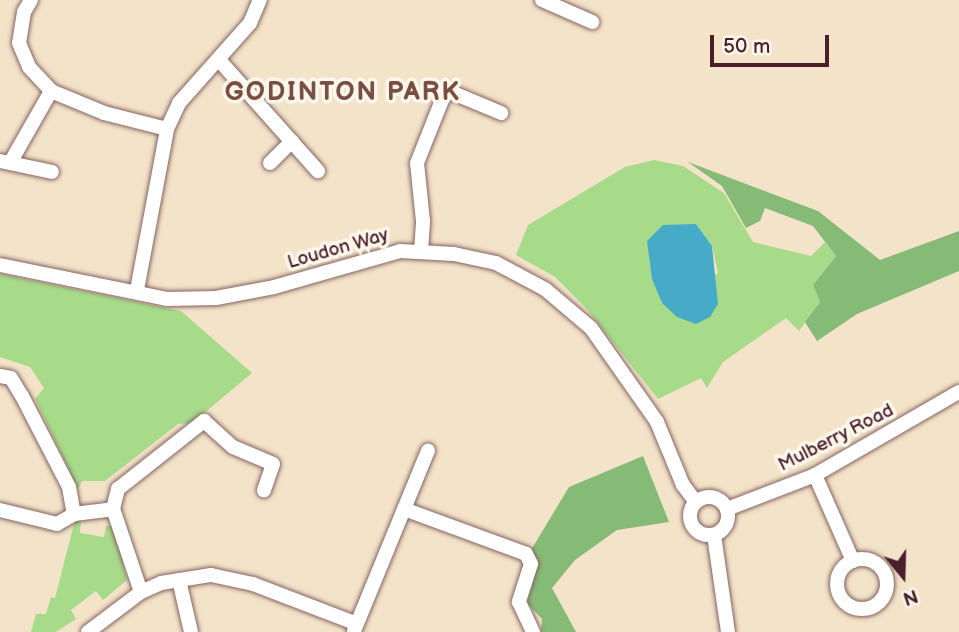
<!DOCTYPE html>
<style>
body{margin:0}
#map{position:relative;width:959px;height:632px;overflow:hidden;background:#f3e3c9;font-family:"Balsamiq Sans",sans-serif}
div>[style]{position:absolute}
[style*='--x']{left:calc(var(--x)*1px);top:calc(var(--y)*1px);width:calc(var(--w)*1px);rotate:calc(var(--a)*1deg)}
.green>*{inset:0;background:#a7db8a}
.forest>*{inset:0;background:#85bb76}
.water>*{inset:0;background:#46abc6}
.roads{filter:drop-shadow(0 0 2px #856462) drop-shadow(0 0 2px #856462)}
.minor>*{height:14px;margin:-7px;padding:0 7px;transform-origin:7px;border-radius:7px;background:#fff}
.minor>.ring{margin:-7px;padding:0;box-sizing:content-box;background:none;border:14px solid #fff;border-radius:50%}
span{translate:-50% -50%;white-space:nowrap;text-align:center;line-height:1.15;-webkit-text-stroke:7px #fbf7ec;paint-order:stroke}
.street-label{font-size:19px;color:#4a1f2b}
.district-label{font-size:26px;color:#7a4e40;font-weight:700;letter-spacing:2px}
.north{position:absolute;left:868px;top:541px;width:70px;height:70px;-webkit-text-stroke:5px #fbf7ec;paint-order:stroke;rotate:161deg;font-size:19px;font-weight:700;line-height:28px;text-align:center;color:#4a1f2b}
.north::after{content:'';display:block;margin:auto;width:24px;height:32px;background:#4a1f2b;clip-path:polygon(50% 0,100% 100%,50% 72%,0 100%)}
.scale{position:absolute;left:710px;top:35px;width:119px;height:32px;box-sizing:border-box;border:4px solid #4a1f2b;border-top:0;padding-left:9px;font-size:21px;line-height:24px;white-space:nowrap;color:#4a1f2b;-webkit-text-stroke:5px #fbf7ec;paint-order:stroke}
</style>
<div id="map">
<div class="green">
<i style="clip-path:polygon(evenodd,654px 160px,683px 166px,724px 193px,753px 242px,811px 256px,825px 242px,836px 256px,813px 285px,820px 302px,799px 331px,786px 318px,723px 362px,707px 388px,701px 378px,658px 399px,585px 307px,555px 277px,516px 255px,528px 225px,625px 167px,654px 160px,696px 224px,712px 246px,718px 273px,662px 303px,649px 261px,696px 224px)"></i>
<i style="clip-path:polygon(0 274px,181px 311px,252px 373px,192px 423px,178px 424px,105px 481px,82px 481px,78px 489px,35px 399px,44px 388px,30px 367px,0 357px)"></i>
<i style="clip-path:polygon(75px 520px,81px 520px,80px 533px,104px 537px,106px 526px,114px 526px,127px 580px,103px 600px,96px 591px,71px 610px,76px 619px,56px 632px,31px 632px,36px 614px,46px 614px,51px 597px,55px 598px)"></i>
</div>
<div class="forest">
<i style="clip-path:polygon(688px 162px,818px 211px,880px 260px,959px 231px,959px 271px,857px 314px,817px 341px,805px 322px,820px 302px,813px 285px,836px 256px,813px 226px,765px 208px,760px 221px,746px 228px,722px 186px)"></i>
<i style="clip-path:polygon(643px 456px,669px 522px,617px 530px,575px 560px,552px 588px,576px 632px,541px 632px,542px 619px,527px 603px,538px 563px,531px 550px,569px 487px)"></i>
</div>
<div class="water">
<i style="clip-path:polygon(696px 224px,712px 246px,718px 304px,710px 317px,696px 324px,677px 317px,662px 303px,652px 279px,647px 241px,663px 225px)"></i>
</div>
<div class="roads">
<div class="minor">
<i style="--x:31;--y:0;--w:14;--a:120"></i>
<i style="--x:24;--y:12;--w:31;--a:99"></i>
<i style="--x:19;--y:43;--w:26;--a:67"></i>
<i style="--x:29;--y:67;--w:33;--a:47"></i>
<i style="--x:51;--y:91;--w:57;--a:22.5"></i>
<i style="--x:104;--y:113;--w:65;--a:14.3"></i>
<i style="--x:542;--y:0;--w:55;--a:23.7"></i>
<i style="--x:219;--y:60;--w:149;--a:48.3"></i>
<i style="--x:0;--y:161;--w:53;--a:11.9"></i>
<i style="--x:10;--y:163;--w:83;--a:-60.3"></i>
<i style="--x:270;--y:163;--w:31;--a:-45"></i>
<i style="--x:421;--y:251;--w:30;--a:-86"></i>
<i style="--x:423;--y:221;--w:58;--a:-95.9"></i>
<i style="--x:417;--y:163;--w:79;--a:-68.3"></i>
<i style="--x:446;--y:90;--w:60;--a:22.7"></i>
<i style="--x:0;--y:265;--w:170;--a:11.5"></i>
<i style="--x:167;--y:299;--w:49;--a:-1.2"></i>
<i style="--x:216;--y:298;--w:59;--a:-10.7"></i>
<i style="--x:274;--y:287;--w:131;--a:-15.9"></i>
<i style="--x:400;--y:251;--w:54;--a:3.2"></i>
<i style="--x:454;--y:254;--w:43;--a:12.1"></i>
<i style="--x:496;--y:263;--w:55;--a:28"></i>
<i style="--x:545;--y:289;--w:60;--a:40.3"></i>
<i style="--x:591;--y:328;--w:115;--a:54.9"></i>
<i style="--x:657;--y:422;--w:68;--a:67.6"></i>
<i style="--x:683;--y:485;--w:21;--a:53"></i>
<i style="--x:137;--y:290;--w:164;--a:-79.4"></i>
<i style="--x:167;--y:129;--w:29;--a:-65"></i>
<i style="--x:179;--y:103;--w:107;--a:-48.4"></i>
<i style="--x:250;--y:23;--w:25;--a:-67"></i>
<i style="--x:0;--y:376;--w:11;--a:10"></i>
<i style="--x:11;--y:378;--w:21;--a:59"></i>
<i style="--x:22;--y:396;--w:102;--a:62.7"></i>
<i style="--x:69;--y:487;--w:27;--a:80"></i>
<i style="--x:815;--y:475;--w:94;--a:66.2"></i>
<i class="ring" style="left:690px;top:497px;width:24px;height:24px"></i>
<i style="--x:404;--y:509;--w:130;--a:20.2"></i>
<i style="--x:526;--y:554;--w:11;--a:63"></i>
<i style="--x:531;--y:564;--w:40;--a:108"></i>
<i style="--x:519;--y:602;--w:33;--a:65"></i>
<i style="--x:727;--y:509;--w:94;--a:-21.1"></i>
<i style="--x:815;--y:475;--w:166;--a:-30"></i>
<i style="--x:0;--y:510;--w:59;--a:13.8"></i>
<i style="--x:57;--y:524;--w:20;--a:-30"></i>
<i style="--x:74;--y:514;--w:39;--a:-7"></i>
<i style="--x:714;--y:535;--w:98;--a:81.8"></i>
<i class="ring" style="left:837px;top:559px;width:36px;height:36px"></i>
<i style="--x:179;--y:580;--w:53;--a:77"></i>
<i style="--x:141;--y:592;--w:88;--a:-108.6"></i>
<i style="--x:113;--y:509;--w:21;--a:-76"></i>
<i style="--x:118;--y:489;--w:110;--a:-38.3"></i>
<i style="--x:204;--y:421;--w:39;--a:42"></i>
<i style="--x:233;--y:447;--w:43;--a:23"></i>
<i style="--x:273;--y:464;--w:28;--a:109"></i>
<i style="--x:354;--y:631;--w:195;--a:-67.7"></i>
<i style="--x:88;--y:632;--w:66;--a:-37"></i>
<i style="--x:141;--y:592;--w:22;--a:-24"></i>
<i style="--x:161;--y:583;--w:51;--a:-9.1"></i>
<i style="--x:211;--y:575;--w:43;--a:12.1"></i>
<i style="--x:253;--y:584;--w:111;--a:21"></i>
</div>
</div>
<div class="street-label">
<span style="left:338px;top:249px;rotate:-16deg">Loudon Way</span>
<span style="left:836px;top:438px;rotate:-27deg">Mulberry Road</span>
</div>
<div class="district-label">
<span style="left:343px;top:93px">GODINTON PARK</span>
</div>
<div class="north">N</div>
<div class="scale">50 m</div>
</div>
